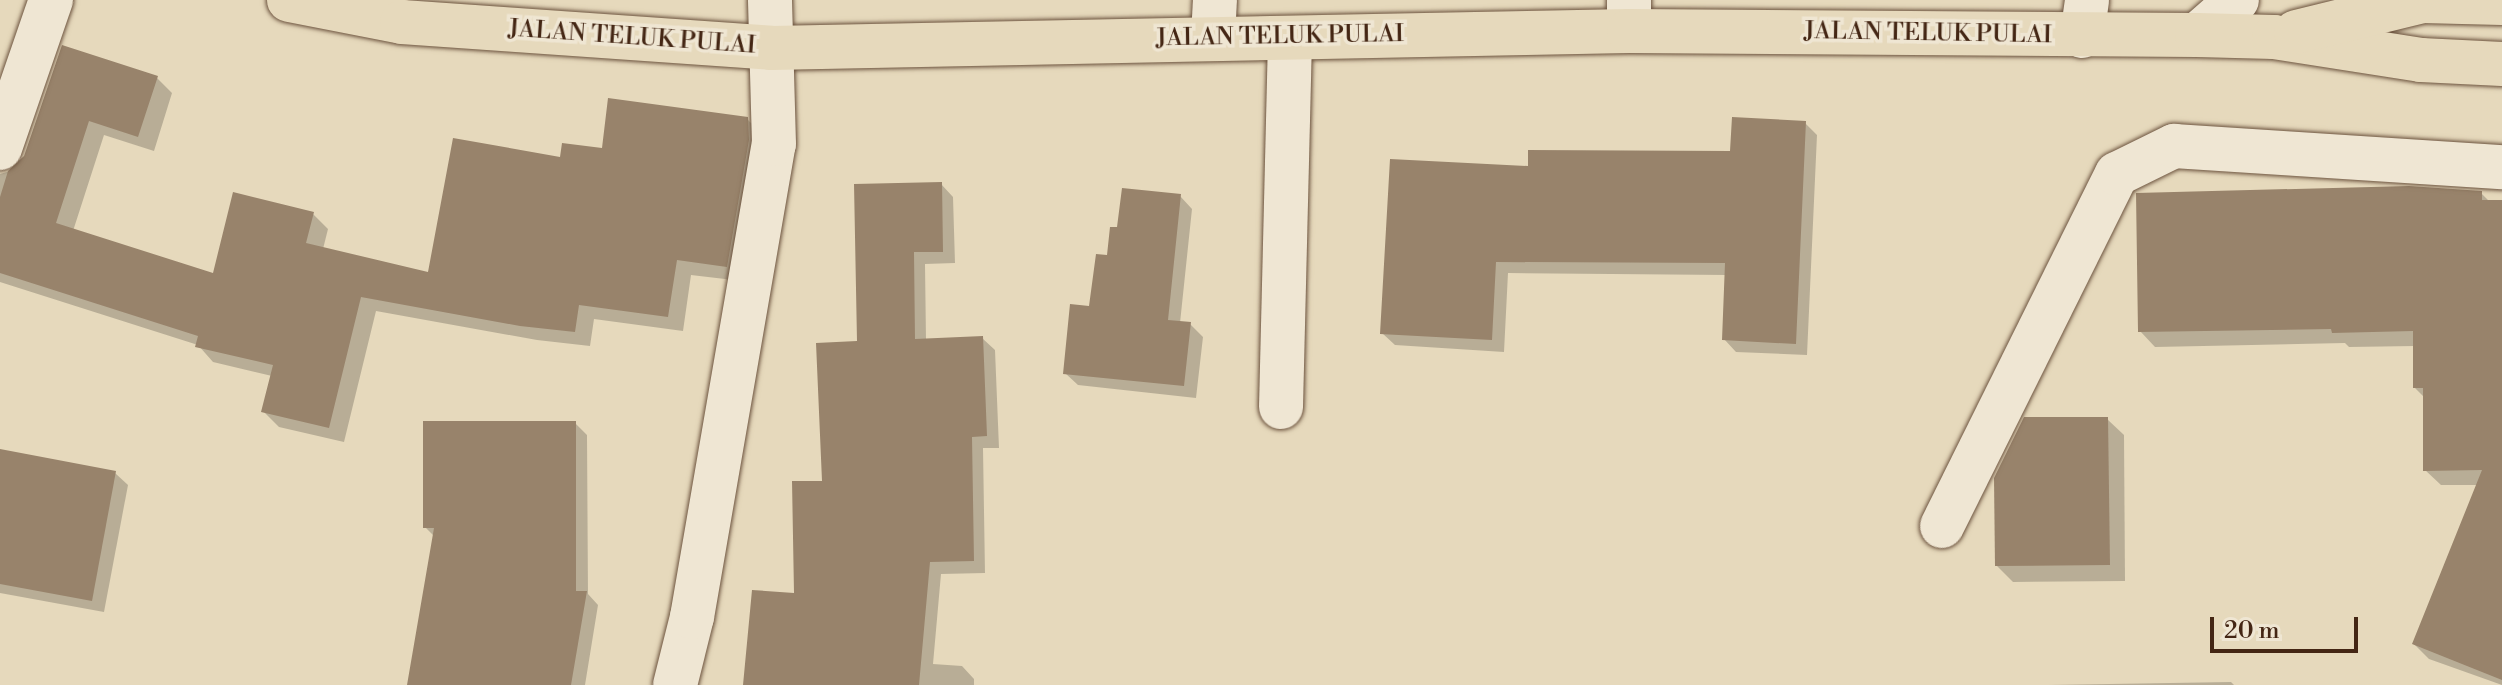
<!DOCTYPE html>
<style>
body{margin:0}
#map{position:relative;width:2502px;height:685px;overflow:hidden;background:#e6d9bc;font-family:"Libre Bodoni",serif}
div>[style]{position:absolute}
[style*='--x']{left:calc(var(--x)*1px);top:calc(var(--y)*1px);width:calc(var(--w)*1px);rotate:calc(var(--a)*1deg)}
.shadow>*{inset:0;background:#0003}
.building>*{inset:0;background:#98836b}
.roads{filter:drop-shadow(0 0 2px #6c533e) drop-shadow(0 0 2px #6c533e)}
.minor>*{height:44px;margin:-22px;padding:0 22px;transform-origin:22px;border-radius:22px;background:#efe6d3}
.major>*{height:44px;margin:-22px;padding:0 22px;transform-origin:22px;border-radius:22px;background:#e6d9bc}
span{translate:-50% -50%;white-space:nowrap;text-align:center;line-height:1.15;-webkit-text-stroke:7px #efe6d3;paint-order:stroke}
.street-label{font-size:24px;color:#442614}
.scale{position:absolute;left:2210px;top:617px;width:148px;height:36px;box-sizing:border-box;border:4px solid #442614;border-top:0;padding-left:10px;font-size:24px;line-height:28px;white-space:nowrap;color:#442614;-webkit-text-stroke:6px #efe6d3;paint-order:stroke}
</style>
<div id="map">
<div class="shadow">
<i style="clip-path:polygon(157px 78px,172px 93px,154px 151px,104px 135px,73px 231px,215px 275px,313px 214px,328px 229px,323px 249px,430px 274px,562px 160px,747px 119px,763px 135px,742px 281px,691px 275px,683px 331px,594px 319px,590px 346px,537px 340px,376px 311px,344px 442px,279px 427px,264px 412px,272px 376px,213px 362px,198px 345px,0 282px,0 174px,17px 169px,25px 157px)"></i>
<i style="clip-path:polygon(1805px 123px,1817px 135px,1807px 355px,1736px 352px,1724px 339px,1727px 275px,1508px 273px,1504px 352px,1395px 345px,1382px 333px,1530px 168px,1732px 153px)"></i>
<i style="clip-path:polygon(941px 184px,953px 197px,955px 263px,925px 264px,926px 340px,982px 338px,995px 350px,999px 448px,983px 448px,985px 573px,941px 574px,933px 664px,962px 666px,974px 679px,974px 685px,745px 685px,796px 596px,859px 343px)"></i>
<i style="clip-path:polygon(2481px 193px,2490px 202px,2502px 202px,2502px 685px,2429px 659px,2414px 644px,2478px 485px,2441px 485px,2425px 470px,2425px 398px,2415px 388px,2415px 346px,2349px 347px,2345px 343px,2155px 347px,2140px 331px)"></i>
<i style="clip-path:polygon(1180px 196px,1192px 209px,1180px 323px,1190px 324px,1203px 337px,1196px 398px,1078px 385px,1065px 373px,1118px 230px)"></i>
<i style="clip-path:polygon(2107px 419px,2124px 435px,2125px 581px,2013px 582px,1997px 566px)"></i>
<i style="clip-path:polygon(575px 423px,587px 435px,588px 594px,598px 605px,585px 685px,409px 685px,434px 536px,425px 527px)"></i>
<i style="clip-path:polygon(0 451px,115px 473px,128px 485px,104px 612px,0 593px)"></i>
<i style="clip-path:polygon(2231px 682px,2234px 685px,2048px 685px)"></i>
</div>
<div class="building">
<i style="clip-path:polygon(62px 45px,158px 76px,138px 137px,89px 121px,56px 223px,213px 273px,233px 192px,314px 212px,306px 243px,428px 272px,453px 138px,560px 157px,562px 143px,602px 148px,608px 98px,748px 117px,749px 140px,727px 267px,677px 260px,668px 317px,579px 305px,575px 332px,520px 326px,361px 297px,329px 428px,261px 412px,273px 365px,195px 347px,198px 336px,0 273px,0 197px,8px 171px,24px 156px)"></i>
<i style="clip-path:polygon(1732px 117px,1806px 121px,1796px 344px,1722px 340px,1725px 263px,1496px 262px,1492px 340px,1380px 334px,1390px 159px,1528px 166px,1528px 150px,1730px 151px)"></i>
<i style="clip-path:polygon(942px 182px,943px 252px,914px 252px,915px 339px,983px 336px,987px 436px,972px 437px,974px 561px,930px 562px,919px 685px,743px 685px,752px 590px,794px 593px,792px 481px,822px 481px,816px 343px,857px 341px,854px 184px)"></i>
<i style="clip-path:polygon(2409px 186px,2482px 191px,2482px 200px,2502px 200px,2502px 680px,2412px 644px,2482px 470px,2423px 471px,2423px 388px,2413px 388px,2413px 331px,2332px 333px,2331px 329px,2138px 332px,2136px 193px)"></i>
<i style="clip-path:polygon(1122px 188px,1181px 194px,1168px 320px,1191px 322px,1184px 386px,1063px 374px,1070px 304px,1089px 306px,1096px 254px,1107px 255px,1110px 227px,1117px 227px)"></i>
<i style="clip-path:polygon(2024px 417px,2108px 417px,2110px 565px,1995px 566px,1994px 478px)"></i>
<i style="clip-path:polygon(423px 421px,576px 421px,576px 591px,587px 591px,571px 685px,407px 685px,434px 528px,423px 528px)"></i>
<i style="clip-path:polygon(0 449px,116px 471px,92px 601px,0 584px)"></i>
</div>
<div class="roads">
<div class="minor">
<i style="--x:1629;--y:31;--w:31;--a:-90"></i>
<i style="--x:2197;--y:35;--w:53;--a:-41.2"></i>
<i style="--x:2082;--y:36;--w:36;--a:-82"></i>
<i style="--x:1213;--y:37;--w:37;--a:-87"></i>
<i style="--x:0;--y:148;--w:157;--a:-71"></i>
<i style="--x:1281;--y:407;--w:369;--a:-88.6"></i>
<i style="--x:1942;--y:526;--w:393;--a:-63.6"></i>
<i style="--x:2117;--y:174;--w:64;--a:-26.2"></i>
<i style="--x:2174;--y:146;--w:329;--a:3.7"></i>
<i style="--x:675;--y:685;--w:70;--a:-76"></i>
<i style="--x:692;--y:617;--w:480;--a:-80.2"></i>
<i style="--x:774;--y:144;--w:144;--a:-91.6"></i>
</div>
<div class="major">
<i style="--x:289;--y:0;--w:115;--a:11"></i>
<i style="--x:402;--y:22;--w:370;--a:4"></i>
<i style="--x:771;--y:48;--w:858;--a:-1.14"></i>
<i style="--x:1629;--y:31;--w:568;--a:0.4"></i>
<i style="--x:2197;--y:35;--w:77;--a:1.5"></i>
<i style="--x:2274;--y:37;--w:149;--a:8.9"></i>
<i style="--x:2421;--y:60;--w:81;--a:2.8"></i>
<i style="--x:2296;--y:32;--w:131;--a:-13.7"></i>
<i style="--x:2423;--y:1;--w:79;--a:1.5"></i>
</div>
</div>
<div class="street-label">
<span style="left:1928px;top:34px;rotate:1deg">JALAN TELUK PULAI</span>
<span style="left:1280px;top:37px;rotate:-1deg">JALAN TELUK PULAI</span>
<span style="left:632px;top:38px;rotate:4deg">JALAN TELUK PULAI</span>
</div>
<div class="scale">20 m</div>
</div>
